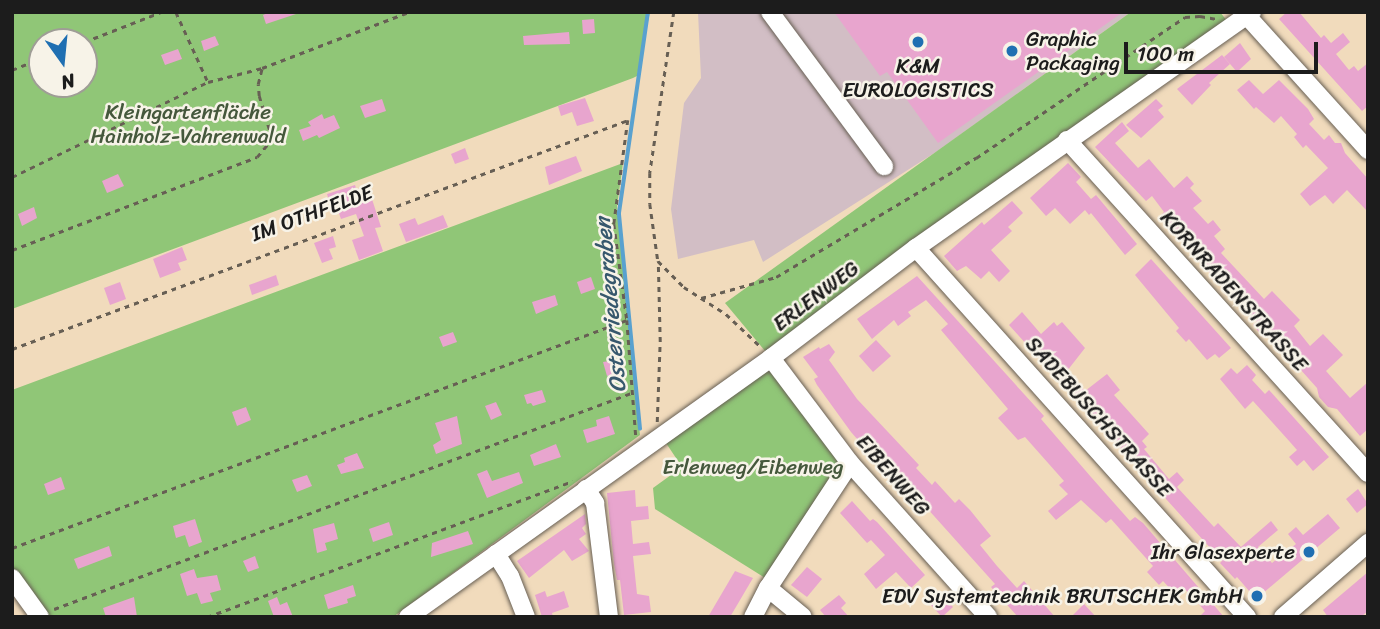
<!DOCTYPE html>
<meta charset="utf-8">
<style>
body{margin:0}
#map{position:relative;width:1380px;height:629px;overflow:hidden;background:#f1dbbc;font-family:Sriracha,sans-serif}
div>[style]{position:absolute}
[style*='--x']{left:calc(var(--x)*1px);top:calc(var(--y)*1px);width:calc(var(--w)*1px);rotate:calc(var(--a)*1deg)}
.industrial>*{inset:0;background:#d2bec5}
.green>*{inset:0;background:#90c677}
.stream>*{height:3.5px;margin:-1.75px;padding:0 1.75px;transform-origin:1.75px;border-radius:1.75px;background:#59a1cf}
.building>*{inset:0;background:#e8a5ce}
.path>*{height:2.5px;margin-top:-1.25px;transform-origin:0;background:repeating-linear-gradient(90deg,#675f54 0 5px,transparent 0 10px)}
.roads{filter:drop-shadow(0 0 2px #675f54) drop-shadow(0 0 2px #675f54)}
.minor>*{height:18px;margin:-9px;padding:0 9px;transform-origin:9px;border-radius:9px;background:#fff}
.dots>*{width:19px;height:19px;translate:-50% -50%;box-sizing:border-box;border:4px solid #f7f3e8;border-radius:50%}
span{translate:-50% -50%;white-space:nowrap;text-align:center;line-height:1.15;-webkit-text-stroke:5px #f7f3e8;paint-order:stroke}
.poi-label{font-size:21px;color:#1c1c1c}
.left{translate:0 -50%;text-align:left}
.right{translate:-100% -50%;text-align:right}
.park-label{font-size:21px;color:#45583c}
.street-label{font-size:21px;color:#1c1c1c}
.water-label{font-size:23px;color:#37586d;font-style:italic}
.frame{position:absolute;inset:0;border:14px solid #1c1c1c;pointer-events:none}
.north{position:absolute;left:28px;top:28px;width:70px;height:70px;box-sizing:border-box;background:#f7f3e8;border:2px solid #9f9d96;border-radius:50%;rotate:165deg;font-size:19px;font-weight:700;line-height:28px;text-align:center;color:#1c1c1c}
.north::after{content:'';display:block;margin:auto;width:24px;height:32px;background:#1f6fb2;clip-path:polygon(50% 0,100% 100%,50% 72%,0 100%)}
.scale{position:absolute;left:1124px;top:42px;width:194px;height:32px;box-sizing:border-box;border:4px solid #1c1c1c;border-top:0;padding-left:9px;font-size:21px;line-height:24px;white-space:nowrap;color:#1c1c1c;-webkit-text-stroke:5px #f7f3e8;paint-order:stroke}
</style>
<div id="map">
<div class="industrial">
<i style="clip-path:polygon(698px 12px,1131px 12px,936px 152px,763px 262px,754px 240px,678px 259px,671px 209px,684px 103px,701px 78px)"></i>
</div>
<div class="green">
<i style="clip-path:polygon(evenodd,12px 12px,650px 12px,637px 76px,633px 78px,12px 309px,12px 12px,42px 42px,84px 42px,84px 84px,42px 84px,42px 42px)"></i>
<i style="clip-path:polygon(1131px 12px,1220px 12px,1231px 26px,771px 358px,725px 303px)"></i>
<i style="clip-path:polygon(623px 163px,617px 206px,640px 435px,393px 617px,46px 617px,12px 569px,12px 390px)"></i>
<i style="clip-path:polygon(766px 370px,771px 370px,839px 463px,765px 578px,655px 509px,653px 488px,682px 467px,666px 443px)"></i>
</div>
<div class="stream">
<i style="--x:640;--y:429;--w:217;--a:-95.6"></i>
<i style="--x:619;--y:213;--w:203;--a:-81.8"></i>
</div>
<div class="building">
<i style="clip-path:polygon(270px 12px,296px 12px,296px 14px,266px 24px,263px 15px)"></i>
<i style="clip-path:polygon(834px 12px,1123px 12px,938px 143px,887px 72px,880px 76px)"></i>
<i style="clip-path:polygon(1287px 12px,1299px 12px,1321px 38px,1324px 35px,1331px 43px,1343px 33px,1350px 42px,1336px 54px,1349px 70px,1354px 66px,1358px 71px,1368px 63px,1368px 106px,1362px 111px,1279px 19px)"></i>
<i style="clip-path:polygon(594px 19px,595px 33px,583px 34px,582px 20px)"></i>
<i style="clip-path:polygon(569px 32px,570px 44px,524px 45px,523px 36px)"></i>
<i style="clip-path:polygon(215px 36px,219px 45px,204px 51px,201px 41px)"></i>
<i style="clip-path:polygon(1240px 43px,1251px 59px,1237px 72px,1224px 57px)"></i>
<i style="clip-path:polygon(178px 49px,182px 59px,165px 65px,161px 55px)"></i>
<i style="clip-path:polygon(1222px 55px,1230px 64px,1209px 83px,1211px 85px,1192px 105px,1177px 89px)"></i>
<i style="clip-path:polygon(1249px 80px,1263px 94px,1279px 80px,1308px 109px,1314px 119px,1309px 124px,1324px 140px,1329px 135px,1335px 143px,1341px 143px,1345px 153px,1368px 179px,1368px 212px,1347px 190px,1333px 204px,1325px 195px,1310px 206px,1300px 194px,1328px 168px,1306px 145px,1303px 148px,1294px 137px,1297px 134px,1281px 116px,1274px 123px,1256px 107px,1254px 109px,1237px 90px)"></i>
<i style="clip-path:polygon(585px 98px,594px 121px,577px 126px,572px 112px,561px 116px,558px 106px)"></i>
<i style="clip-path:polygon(382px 99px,386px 111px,365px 118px,360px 106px)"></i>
<i style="clip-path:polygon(1156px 99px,1163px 106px,1158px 110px,1164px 117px,1141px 138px,1126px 125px)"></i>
<i style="clip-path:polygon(322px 114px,324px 119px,334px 115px,340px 128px,319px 138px,317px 135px,303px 141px,299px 130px,311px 126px,308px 122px)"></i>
<i style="clip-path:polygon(1122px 122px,1129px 131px,1115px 143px,1138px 168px,1149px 159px,1174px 188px,1187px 176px,1194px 184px,1190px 188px,1202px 201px,1193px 208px,1208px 224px,1213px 220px,1221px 230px,1214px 236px,1225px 249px,1221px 253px,1264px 299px,1272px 291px,1300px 320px,1294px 326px,1310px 346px,1323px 334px,1343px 355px,1326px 371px,1350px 398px,1368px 382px,1368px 429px,1360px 436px,1337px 409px,1328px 407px,1319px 397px,1317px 388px,1292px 360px,1289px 362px,1268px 333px,1263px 337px,1253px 325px,1257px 321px,1200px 263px,1197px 255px,1202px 250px,1189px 236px,1184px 241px,1161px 215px,1164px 212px,1152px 196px,1146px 201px,1095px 147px)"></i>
<i style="clip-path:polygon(465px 148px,469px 159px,455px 164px,451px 154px)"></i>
<i style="clip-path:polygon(576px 156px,582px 171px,549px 185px,545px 167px)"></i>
<i style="clip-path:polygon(1068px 163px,1081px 177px,1076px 182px,1091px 199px,1096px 195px,1137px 244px,1125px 255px,1091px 213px,1089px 215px,1085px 210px,1070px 224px,1055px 208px,1046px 216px,1030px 198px)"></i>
<i style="clip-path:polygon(118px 174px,124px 186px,107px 193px,102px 181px)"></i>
<i style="clip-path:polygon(355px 185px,360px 200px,371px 196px,381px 227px,375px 228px,383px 251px,359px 260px,352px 240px,364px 236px,356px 214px,341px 219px,335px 202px,330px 204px,327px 194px)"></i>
<i style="clip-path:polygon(1012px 201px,1023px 213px,1008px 227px,1012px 231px,991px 250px,1010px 271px,999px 282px,989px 271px,981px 279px,966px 266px,957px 271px,944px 256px,982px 222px,984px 225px)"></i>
<i style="clip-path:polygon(34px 207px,37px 218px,22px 226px,18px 214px)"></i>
<i style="clip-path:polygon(443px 215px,448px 227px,406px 242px,399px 224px,415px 218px,418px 225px)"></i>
<i style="clip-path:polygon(333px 236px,336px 247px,329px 249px,333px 259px,322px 263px,314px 243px)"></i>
<i style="clip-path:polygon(182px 247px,187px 260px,178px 263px,181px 270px,160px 278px,153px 259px)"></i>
<i style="clip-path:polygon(1151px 259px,1231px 348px,1219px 358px,1215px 354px,1207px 360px,1189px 339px,1186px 342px,1176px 331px,1179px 328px,1135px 275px)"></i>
<i style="clip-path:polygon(276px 275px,279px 285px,252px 295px,249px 285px)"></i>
<i style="clip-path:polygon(917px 276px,1044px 416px,1041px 419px,1091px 477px,1130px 521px,1135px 517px,1143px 523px,1224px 617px,1199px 617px,1205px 611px,1184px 588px,1175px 594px,1163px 581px,1159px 585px,1147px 572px,1153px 566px,1111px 519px,1106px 523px,1081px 500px,1056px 520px,1048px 511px,1068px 494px,1059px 485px,1064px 481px,1025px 437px,1018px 440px,998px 418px,1008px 409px,941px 330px,948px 324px,926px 300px,908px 312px,911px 316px,898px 326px,894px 320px,872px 339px,857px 319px)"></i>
<i style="clip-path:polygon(591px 277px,595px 289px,581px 294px,577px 282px)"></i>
<i style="clip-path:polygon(120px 282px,126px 299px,110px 305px,104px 288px)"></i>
<i style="clip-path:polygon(555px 295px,558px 305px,536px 314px,532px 302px)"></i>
<i style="clip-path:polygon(1022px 312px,1041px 334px,1054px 322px,1057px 326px,1062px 322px,1085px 348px,1067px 371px,1085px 391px,1107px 374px,1120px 390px,1114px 395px,1149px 434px,1142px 441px,1147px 447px,1144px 449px,1169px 479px,1177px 472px,1184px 480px,1177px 487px,1214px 527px,1218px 523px,1241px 547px,1271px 521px,1278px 530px,1258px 547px,1272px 563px,1296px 544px,1288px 534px,1296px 527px,1303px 535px,1328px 514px,1340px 528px,1256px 599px,1237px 577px,1235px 579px,1220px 563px,1222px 561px,1009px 325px)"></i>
<i style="clip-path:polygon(453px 332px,457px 342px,443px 347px,439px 337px)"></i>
<i style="clip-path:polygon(876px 340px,891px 356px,873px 372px,859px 356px)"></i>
<i style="clip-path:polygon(829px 344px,835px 352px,829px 360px,857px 399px,919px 465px,916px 468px,932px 485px,935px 481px,955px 503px,959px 499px,970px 510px,991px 536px,980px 545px,997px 566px,1017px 588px,1024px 581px,1055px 617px,1018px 617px,991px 587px,995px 584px,917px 497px,869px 445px,865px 448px,851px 432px,817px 385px,814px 379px,818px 377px,803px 357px,819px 347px,820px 349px)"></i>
<i style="clip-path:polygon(615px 360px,619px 373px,607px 376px,603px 362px)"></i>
<i style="clip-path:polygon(1247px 365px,1256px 375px,1252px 380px,1265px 394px,1269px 390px,1329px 457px,1313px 471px,1304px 460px,1297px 466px,1289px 457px,1297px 450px,1290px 442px,1253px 401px,1245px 409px,1220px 379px,1231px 368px,1237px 374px)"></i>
<i style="clip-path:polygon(542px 390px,546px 402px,533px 406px,531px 403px,527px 404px,524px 395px)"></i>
<i style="clip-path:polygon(496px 402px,502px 415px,491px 420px,485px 406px)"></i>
<i style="clip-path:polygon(246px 407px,251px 420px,237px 426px,232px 412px)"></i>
<i style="clip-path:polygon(457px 416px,462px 444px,436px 454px,433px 445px,441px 440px,435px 423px)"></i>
<i style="clip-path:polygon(609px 416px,615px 434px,587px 443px,583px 430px,597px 426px,596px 420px)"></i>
<i style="clip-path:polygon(556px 444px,561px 457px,534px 466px,530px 455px)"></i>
<i style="clip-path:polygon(357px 453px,364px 468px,341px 474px,337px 465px,345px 462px,344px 458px)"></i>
<i style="clip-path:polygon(487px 470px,492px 481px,519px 472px,523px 483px,487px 498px,477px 474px)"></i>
<i style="clip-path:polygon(307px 475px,312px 486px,297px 492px,292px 480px)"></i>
<i style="clip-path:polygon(61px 477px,65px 489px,48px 495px,44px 484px)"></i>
<i style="clip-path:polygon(1358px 489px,1368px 504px,1357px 513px,1346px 499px)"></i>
<i style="clip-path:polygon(635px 490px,636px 507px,648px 506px,649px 519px,631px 521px,633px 544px,649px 542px,651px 554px,633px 556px,637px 594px,649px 596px,651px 612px,624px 615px,620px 580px,617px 580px,614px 564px,607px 493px)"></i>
<i style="clip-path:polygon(852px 501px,870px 521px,873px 519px,877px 522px,925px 575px,911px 588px,896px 572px,876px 589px,864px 574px,885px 555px,871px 540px,867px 543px,840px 513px)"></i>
<i style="clip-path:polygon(585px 514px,586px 524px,582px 528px,586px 534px,579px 539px,589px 551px,572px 561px,564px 550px,529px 578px,517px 561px)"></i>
<i style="clip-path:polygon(195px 519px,202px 542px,189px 547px,185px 535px,176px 538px,173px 526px)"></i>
<i style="clip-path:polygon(389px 522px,393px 535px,373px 542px,369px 529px)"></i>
<i style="clip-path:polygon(334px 523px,338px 539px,325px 543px,327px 550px,317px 553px,313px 529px)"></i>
<i style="clip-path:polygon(468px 531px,473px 544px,431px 557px,432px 543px)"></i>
<i style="clip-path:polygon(109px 546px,112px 556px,78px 569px,74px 559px)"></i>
<i style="clip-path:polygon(255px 556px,259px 568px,248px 572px,243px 561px)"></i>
<i style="clip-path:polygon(807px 567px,822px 579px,807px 597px,791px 585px)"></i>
<i style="clip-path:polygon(194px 569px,197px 578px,217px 575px,221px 590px,210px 593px,213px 601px,201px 604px,197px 593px,187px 596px,180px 574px)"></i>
<i style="clip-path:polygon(735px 571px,753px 578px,730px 617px,708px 617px)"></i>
<i style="clip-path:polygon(1368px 572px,1368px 611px,1361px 617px,1328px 617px,1323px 610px)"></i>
<i style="clip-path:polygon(353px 585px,356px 596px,347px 599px,348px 603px,328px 609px,324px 595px)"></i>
<i style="clip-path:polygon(545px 591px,547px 597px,564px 591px,569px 607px,552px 613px,553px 617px,542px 617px,535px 595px)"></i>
<i style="clip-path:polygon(941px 594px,953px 607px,942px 617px,930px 604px)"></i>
<i style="clip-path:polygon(839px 595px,846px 603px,841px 608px,849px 617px,826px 617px,820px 610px)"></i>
<i style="clip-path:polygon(134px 597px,137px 617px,106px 617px,103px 608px)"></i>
<i style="clip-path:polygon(277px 597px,280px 605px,287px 602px,293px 617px,274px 617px,268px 601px)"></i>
<i style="clip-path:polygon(1084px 604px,1096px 617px,1071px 617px)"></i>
</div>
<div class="path">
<i style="--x:176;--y:12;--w:77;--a:65.4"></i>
<i style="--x:208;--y:82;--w:56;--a:-14.5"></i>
<i style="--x:674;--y:12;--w:163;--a:98.5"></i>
<i style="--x:650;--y:173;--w:31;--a:90"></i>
<i style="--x:650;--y:204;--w:58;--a:82"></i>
<i style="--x:658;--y:261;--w:37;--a:45"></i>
<i style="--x:684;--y:287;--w:50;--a:32.7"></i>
<i style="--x:726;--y:314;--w:47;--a:43.3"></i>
<i style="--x:84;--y:42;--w:83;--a:-21.3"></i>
<i style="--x:12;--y:70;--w:32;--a:-22"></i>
<i style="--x:12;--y:177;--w:218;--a:-25.9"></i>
<i style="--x:12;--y:250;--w:262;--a:-20.8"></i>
<i style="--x:257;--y:157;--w:23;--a:-50"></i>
<i style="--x:272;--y:139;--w:45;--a:-106.8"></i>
<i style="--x:259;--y:96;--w:12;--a:-95"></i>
<i style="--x:258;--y:84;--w:16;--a:-76"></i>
<i style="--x:262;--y:68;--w:157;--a:-20.9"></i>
<i style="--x:701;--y:298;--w:78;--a:-15.6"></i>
<i style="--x:776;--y:277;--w:233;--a:-30.8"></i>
<i style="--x:976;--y:158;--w:252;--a:-34"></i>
<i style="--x:1185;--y:17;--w:15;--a:-4"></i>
<i style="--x:1200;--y:16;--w:17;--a:10"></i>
<i style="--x:12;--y:349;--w:657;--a:-20.39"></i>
<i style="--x:628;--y:120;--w:105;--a:97.7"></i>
<i style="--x:614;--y:224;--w:97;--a:82.3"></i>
<i style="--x:627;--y:320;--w:117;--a:85.6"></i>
<i style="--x:657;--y:422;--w:80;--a:-87.9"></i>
<i style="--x:660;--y:342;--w:81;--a:-91.4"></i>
<i style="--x:12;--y:548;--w:656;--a:-20.34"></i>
<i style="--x:54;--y:609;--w:616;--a:-20.52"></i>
<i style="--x:207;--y:617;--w:390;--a:-20.4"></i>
</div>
<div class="roads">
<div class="minor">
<i style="--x:770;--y:12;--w:192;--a:53.5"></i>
<i style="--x:1247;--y:16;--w:181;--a:47.9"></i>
<i style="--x:1067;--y:140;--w:449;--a:47.9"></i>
<i style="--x:916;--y:248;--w:496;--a:48.1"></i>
<i style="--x:771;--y:358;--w:131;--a:53"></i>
<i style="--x:850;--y:463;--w:207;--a:48.1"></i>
<i style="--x:586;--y:489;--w:17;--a:57"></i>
<i style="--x:595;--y:503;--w:115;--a:83"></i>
<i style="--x:496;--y:554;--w:26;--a:58"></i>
<i style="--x:510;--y:576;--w:44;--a:68.7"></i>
<i style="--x:12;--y:578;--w:48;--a:54.3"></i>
<i style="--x:768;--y:588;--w:45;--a:39.6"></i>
<i style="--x:408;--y:617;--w:446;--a:-35.5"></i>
<i style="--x:771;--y:358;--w:182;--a:-37.2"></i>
<i style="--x:916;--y:248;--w:411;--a:-35.1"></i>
<i style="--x:753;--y:617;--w:33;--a:-63"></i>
<i style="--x:768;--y:588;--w:149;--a:-56.7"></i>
<i style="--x:1283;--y:617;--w:113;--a:-41"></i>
</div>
</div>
<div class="dots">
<i style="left:918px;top:42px;background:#1f6fb2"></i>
<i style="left:1012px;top:51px;background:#1f6fb2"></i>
<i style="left:1309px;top:552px;background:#1f6fb2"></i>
<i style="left:1257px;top:596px;background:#1f6fb2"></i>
</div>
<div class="poi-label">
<span class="left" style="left:1026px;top:51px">Graphic<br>Packaging</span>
<span style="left:918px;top:78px">K&amp;M<br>EUROLOGISTICS</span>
<span class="right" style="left:1295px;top:552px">Ihr Glasexperte</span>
<span class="right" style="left:1243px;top:596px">EDV Systemtechnik BRUTSCHEK GmbH</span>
</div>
<div class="park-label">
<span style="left:188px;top:124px">Kleingartenfläche<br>Hainholz-Vahrenwald</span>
<span style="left:753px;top:467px">Erlenweg/Eibenweg</span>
</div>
<div class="street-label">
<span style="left:312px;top:213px;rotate:-20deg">IM OTHFELDE</span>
<span style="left:1234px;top:291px;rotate:48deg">KORNRADENSTRASSE</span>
<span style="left:816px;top:296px;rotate:-37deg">ERLENWEG</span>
<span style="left:1099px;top:417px;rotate:48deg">SADEBUSCHSTRASSE</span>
<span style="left:893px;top:475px;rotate:49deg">EIBENWEG</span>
</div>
<div class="water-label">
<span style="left:611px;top:305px;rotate:-95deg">Osterriedegraben</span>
</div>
<div class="frame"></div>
<div class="north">N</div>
<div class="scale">100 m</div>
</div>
